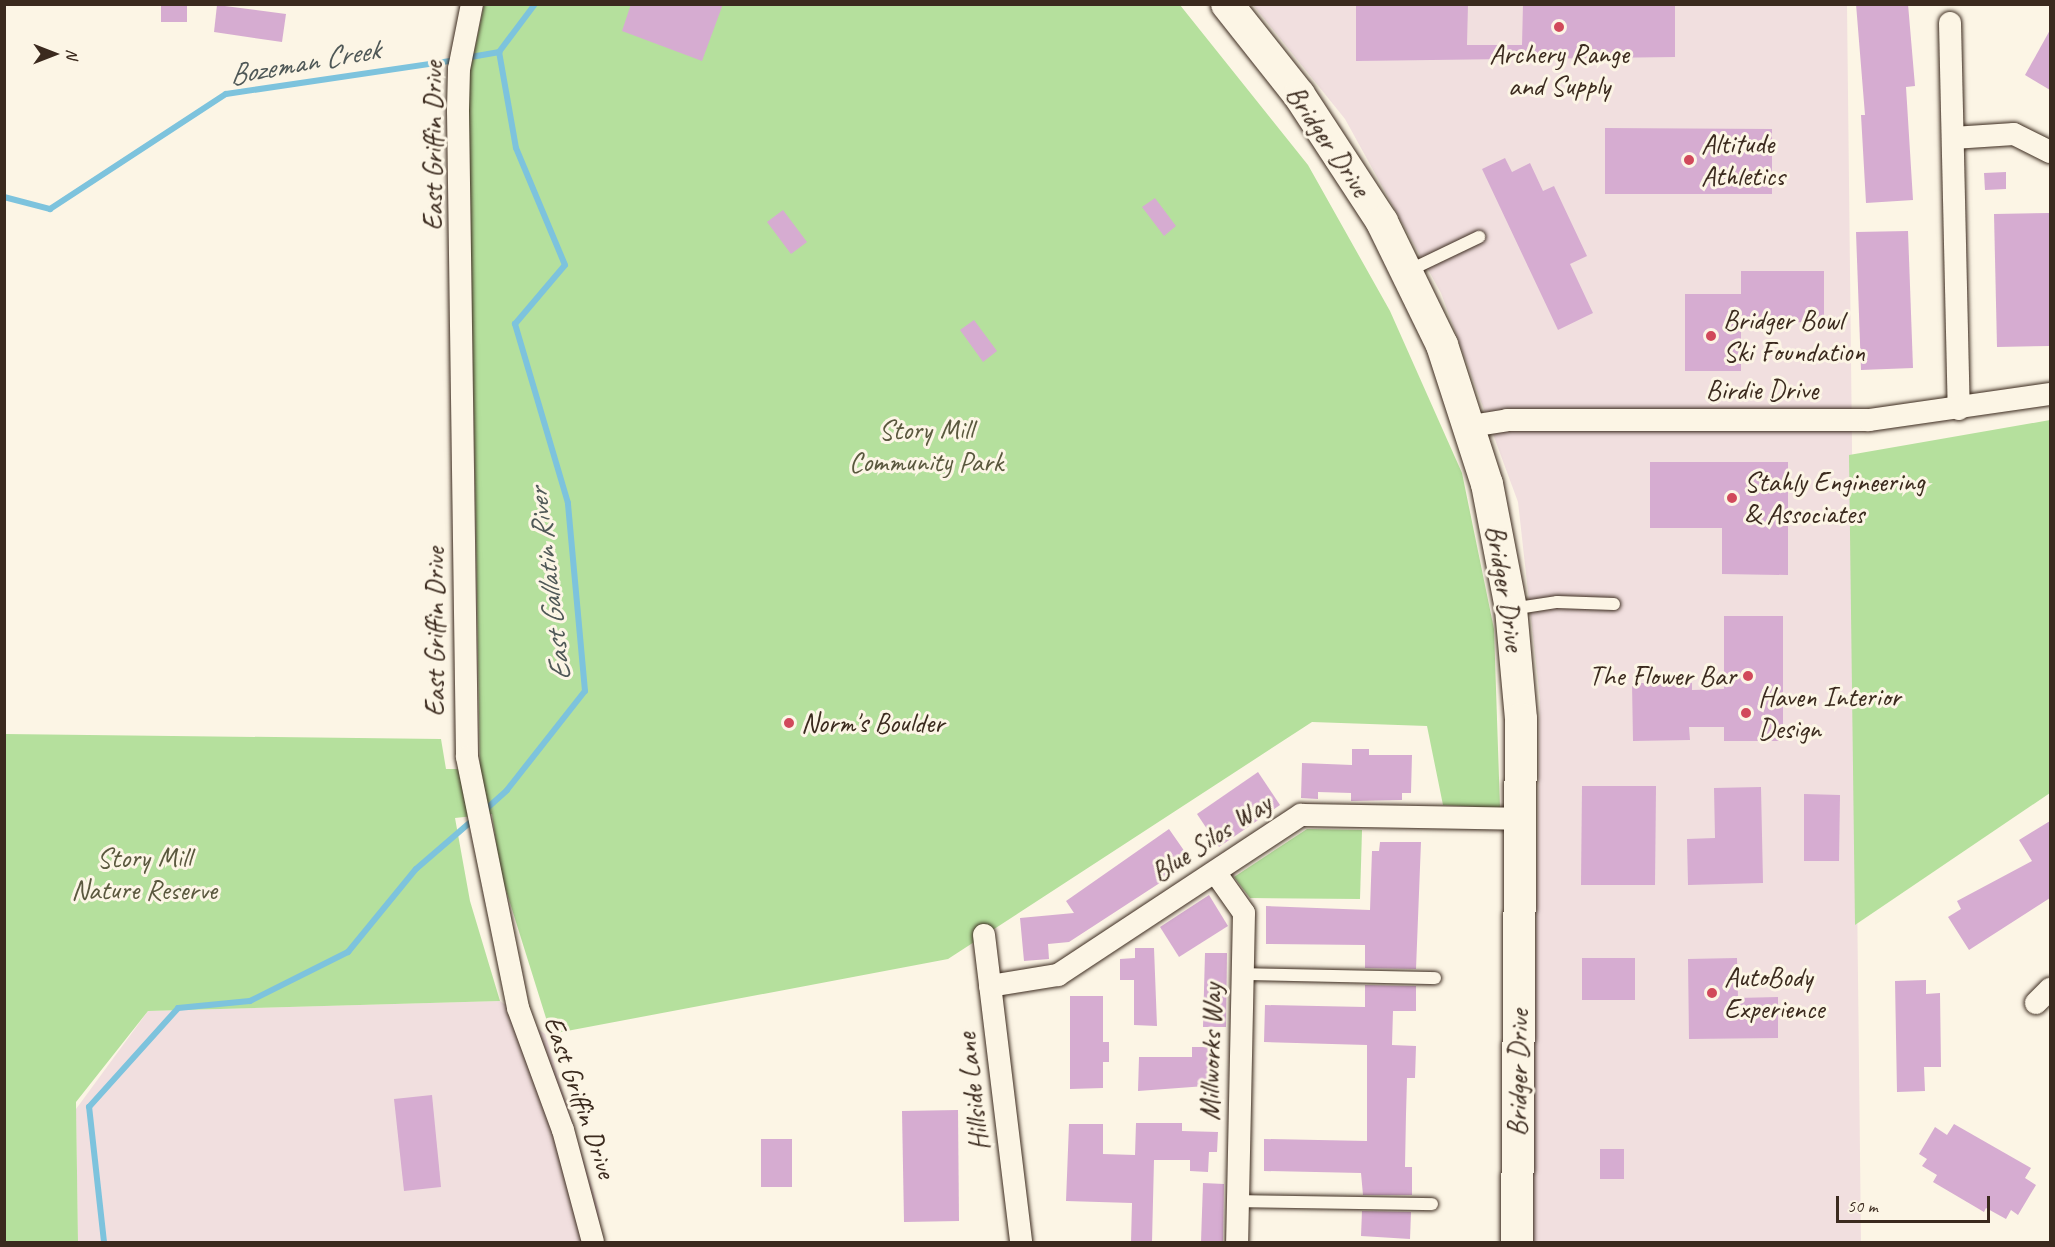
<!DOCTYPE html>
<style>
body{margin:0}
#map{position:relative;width:2055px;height:1247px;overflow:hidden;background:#fcf5e5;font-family:Caveat,sans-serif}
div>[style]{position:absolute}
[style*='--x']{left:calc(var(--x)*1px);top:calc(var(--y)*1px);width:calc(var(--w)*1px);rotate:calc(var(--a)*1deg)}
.built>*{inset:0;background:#f1dfdf}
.green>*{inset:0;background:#b5e09d}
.stream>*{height:6px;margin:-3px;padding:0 3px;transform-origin:3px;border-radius:3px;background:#7dc3dd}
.building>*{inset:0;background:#d6acd1}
.roads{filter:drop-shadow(0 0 2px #3b2a1e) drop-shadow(0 0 2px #3b2a1e)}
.service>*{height:12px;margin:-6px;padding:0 6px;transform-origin:6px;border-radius:6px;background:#fcf5e5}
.minor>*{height:22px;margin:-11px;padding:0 11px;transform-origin:11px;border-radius:11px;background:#fcf5e5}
.secondary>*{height:32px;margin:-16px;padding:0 16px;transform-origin:16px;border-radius:16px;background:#fcf5e5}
.dots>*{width:16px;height:16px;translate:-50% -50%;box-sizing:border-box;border:3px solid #fcf5e5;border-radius:50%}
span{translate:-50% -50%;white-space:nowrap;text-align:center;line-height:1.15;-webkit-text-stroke:6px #fcf5e5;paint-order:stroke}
.poi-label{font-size:28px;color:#3b2a1e}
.left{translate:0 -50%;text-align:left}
.right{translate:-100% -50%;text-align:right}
.street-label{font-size:28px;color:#3b2a1e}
.park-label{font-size:28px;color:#5a583e}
.water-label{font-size:30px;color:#4f5857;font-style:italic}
.frame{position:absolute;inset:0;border:6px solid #3b2a1e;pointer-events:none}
.north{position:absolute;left:24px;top:24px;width:60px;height:60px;-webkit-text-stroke:4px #fcf5e5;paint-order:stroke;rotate:90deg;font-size:16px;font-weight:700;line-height:24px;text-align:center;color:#3b2a1e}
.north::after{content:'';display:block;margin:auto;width:21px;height:27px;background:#3b2a1e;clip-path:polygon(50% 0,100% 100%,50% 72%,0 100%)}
.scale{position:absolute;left:1836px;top:1196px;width:154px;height:27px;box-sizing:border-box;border:3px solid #3b2a1e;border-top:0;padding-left:8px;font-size:18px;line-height:21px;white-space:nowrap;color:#3b2a1e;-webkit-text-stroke:4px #fcf5e5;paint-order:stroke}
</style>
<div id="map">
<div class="built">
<i style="clip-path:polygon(1253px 5px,1847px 5px,1861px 1242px,1531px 1242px,1540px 699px,1518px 502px,1441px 293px,1345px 119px)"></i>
<i style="clip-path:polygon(500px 1001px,545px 1034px,599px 1210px,601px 1242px,78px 1242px,76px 1109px,148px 1011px)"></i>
</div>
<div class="green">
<i style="clip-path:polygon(484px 5px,1180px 5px,1308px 165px,1390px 311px,1462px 473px,1494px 629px,1500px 808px,1443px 805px,1427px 726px,1312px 722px,948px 959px,551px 1034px,500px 871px,492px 814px,455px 818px,470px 901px,500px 1001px,148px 1011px,76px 1102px,78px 1242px,5px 1242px,5px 734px,441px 739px,446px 769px,480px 769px,468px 82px)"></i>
<i style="clip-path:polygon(2050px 420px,2050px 793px,1855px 925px,1849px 455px)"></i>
<i style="clip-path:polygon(1307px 829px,1362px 830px,1360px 899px,1250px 898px,1234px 877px)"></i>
</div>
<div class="stream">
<i style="--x:465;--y:58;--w:35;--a:-10"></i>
<i style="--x:4;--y:197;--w:48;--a:14.6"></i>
<i style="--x:50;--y:209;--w:210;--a:-33.2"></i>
<i style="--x:226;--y:94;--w:232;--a:-8.4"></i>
<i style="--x:484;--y:811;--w:31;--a:-42"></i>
<i style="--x:507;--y:790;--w:126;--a:-51.8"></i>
<i style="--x:585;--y:691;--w:189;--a:-95.2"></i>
<i style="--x:568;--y:503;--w:187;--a:-106.5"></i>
<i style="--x:515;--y:324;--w:77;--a:-49.7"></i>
<i style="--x:565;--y:265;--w:127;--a:-112.7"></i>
<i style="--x:516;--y:148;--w:97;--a:-100"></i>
<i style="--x:499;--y:52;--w:60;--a:-53.1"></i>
<i style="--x:104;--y:1242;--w:136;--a:-96.3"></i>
<i style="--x:89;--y:1107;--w:133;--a:-48"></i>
<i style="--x:178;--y:1008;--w:72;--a:-5.6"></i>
<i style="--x:250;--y:1001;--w:110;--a:-26.6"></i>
<i style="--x:348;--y:952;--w:107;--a:-50.7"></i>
<i style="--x:416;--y:869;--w:77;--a:-40.8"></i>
</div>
<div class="building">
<i style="clip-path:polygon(161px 4px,187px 4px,187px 22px,161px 22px)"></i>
<i style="clip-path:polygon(631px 4px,723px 4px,702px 61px,622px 31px)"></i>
<i style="clip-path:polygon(1356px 4px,1468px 4px,1467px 45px,1522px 45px,1523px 4px,1675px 4px,1675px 57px,1356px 61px)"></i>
<i style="clip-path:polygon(1856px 4px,1908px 4px,1915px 86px,1906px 87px,1913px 200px,1866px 203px,1861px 115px,1865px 115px)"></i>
<i style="clip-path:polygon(217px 5px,286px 14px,282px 42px,214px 32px)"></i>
<i style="clip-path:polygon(2050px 30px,2050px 90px,2025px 75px)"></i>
<i style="clip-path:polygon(1605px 128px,1772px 129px,1772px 194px,1605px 194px)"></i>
<i style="clip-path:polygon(1505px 158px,1512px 172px,1530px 163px,1543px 191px,1554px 186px,1587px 256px,1570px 264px,1593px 313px,1558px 330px,1482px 169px)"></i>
<i style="clip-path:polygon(2006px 172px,2006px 189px,1985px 190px,1984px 173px)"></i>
<i style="clip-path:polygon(1155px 198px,1176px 226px,1164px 236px,1142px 207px)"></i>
<i style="clip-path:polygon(783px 210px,807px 242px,791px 254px,767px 222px)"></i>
<i style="clip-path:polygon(2050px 213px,2050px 346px,1997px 347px,1994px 214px)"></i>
<i style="clip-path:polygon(1908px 231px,1913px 368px,1861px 370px,1856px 232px)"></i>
<i style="clip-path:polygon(1741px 271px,1824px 271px,1824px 322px,1741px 323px,1741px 371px,1685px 371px,1685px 294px,1741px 294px)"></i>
<i style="clip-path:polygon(974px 320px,997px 351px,983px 362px,960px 330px)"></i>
<i style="clip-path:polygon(1650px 462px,1788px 462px,1788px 575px,1722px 574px,1722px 528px,1650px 528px)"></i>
<i style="clip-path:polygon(1724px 616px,1783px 616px,1783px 741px,1724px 741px,1724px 727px,1689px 727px,1690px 740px,1633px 741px,1632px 683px,1692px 683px,1692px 690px,1724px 689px)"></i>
<i style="clip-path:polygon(1352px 749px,1369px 749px,1369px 755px,1412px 755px,1411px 793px,1402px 793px,1402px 800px,1351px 801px,1351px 793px,1318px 792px,1318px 799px,1301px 798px,1302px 763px,1352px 765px)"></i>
<i style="clip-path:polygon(1258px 772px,1280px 805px,1219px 847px,1197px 814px)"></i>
<i style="clip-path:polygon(1582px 786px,1656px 786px,1655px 885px,1581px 885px)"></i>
<i style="clip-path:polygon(1761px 787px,1763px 883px,1688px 885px,1687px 839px,1715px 838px,1714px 788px)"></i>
<i style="clip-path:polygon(1804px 794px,1840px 795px,1839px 861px,1804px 861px)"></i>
<i style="clip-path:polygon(2050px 821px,2050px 898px,1969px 950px,1948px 917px,1961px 909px,1957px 901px,2032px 861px,2019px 840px)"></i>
<i style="clip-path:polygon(1169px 829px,1192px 862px,1069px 942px,1048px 944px,1049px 959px,1024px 961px,1020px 918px,1074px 913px,1066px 901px)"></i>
<i style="clip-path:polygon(1380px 842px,1421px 842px,1416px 969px,1365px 968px,1365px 945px,1266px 944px,1266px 906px,1370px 910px,1372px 851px,1379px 851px)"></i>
<i style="clip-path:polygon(1209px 895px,1228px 926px,1179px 957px,1160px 927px)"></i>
<i style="clip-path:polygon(1135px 948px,1154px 948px,1157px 1026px,1134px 1025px,1134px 980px,1120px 980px,1120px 959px,1135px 958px)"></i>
<i style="clip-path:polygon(1205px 953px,1227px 953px,1226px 1027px,1203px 1027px)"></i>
<i style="clip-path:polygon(1582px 958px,1635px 958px,1635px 1000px,1582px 1000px)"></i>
<i style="clip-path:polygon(1737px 958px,1738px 998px,1778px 997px,1778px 1038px,1689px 1039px,1688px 959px)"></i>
<i style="clip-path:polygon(1926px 980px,1926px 994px,1940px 993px,1941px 1067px,1924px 1067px,1925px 1091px,1897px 1092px,1895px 981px)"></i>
<i style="clip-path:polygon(1365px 985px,1416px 986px,1416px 1011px,1393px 1011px,1392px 1045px,1416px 1046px,1415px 1078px,1407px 1078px,1406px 1114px,1405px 1167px,1412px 1167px,1412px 1195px,1363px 1195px,1361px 1173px,1264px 1171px,1264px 1139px,1367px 1141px,1367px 1045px,1264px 1042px,1265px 1005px,1365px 1007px)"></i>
<i style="clip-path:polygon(1070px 996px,1103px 996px,1103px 1042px,1109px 1042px,1109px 1062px,1103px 1062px,1103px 1088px,1070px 1089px)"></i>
<i style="clip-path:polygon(1192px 1047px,1211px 1047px,1211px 1069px,1219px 1069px,1219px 1085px,1138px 1091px,1139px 1057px,1192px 1057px)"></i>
<i style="clip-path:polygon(432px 1095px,441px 1187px,404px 1191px,394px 1099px)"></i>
<i style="clip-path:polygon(958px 1110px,959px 1221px,904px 1222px,902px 1111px)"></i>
<i style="clip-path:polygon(1136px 1123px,1182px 1123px,1182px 1131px,1218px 1132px,1217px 1152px,1209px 1152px,1208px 1172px,1190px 1171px,1190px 1160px,1154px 1160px,1152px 1242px,1131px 1242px,1132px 1203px,1066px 1201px,1069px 1124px,1103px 1124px,1103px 1154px,1135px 1155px)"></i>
<i style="clip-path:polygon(1954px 1124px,2031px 1168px,2025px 1178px,2036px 1185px,2018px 1215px,2011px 1210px,2006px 1219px,1986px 1208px,1984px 1212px,1933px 1182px,1937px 1175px,1922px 1166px,1927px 1159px,1919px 1154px,1935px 1127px,1947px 1135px)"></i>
<i style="clip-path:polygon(761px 1139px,792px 1139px,792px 1187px,761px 1187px)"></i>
<i style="clip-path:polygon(1600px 1149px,1624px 1149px,1624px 1179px,1600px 1179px)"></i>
<i style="clip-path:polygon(1203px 1183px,1224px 1184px,1223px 1242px,1201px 1242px)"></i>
<i style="clip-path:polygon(1362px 1211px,1411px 1212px,1410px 1239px,1361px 1236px)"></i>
</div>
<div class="roads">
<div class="service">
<i style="--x:1408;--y:271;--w:79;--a:-25.6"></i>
<i style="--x:1511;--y:609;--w:47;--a:-8.7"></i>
<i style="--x:1557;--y:602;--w:57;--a:2"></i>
<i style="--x:1243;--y:974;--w:192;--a:1.2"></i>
<i style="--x:1238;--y:1201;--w:194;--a:0.9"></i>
</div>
<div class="minor">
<i style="--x:472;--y:4;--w:66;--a:101.3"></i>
<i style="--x:459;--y:69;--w:42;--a:91.4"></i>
<i style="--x:458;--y:111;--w:646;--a:89.2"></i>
<i style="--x:467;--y:757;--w:256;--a:78.5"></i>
<i style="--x:518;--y:1008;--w:130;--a:69.8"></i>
<i style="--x:563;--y:1130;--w:116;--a:75"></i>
<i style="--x:1950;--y:23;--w:386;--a:88.7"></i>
<i style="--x:1953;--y:138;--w:61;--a:-3.8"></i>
<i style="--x:2014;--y:134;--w:40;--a:26.6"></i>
<i style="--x:1471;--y:426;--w:36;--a:-9"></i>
<i style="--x:1507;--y:420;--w:362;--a:0"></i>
<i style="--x:1869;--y:420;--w:183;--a:-8.2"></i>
<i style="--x:1215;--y:872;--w:50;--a:54.7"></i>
<i style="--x:1244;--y:913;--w:329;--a:91.2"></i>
<i style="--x:984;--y:935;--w:309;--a:83.1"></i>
<i style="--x:990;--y:986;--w:69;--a:-9.2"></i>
<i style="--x:1058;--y:975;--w:291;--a:-33.4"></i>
<i style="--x:1301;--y:815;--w:220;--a:1"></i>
<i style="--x:2036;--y:1003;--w:20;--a:-45"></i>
</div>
<div class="secondary">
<i style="--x:1227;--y:4;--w:116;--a:51.6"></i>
<i style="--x:1299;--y:95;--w:152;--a:56.8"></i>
<i style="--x:1382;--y:222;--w:137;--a:64"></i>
<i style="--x:1442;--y:345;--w:146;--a:72.1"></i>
<i style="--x:1487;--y:484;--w:127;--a:79.1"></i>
<i style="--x:1511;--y:609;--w:110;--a:84.8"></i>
<i style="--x:1521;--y:719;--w:523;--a:90.44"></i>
</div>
</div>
<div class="dots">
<i style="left:1559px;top:27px;background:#d1495b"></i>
<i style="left:1689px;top:160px;background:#d1495b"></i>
<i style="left:1711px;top:336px;background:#d1495b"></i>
<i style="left:1732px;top:498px;background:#d1495b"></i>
<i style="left:1748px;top:676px;background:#d1495b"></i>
<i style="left:1746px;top:713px;background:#d1495b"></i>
<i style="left:789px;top:723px;background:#d1495b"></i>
<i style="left:1712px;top:993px;background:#d1495b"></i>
</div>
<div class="poi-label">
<span style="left:1559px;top:70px">Archery Range<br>and Supply</span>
<span class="left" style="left:1701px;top:160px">Altitude<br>Athletics</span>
<span class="left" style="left:1723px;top:336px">Bridger Bowl<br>Ski Foundation</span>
<span class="left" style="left:1744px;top:498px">Stahly Engineering<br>&amp; Associates</span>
<span class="right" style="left:1736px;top:676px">The Flower Bar</span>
<span class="left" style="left:1758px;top:713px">Haven Interior<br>Design</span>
<span class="left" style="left:801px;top:723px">Norm's Boulder</span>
<span class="left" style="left:1724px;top:993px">AutoBody<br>Experience</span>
</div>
<div class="street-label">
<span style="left:1328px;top:141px;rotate:56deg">Bridger Drive</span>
<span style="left:433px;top:146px;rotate:-90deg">East Griffin Drive</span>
<span style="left:1762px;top:390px">Birdie Drive</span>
<span style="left:1505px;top:588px;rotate:81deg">Bridger Drive</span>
<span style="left:435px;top:632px;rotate:-90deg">East Griffin Drive</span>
<span style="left:1211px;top:838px;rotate:-33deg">Blue Silos Way</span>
<span style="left:1211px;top:1052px;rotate:-89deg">Millworks Way</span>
<span style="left:1518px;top:1073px;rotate:-89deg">Bridger Drive</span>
<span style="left:973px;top:1092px;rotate:-97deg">Hillside Lane</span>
<span style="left:580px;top:1097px;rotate:71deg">East Griffin Drive</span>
</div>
<div class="park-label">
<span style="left:926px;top:446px">Story Mill<br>Community Park</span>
<span style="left:144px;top:874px">Story Mill<br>Nature Reserve</span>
</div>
<div class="water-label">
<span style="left:304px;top:62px;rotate:-10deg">Bozeman Creek</span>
<span style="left:549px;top:585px;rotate:-97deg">East Gallatin River</span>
</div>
<div class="frame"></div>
<div class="north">N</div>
<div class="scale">50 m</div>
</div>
